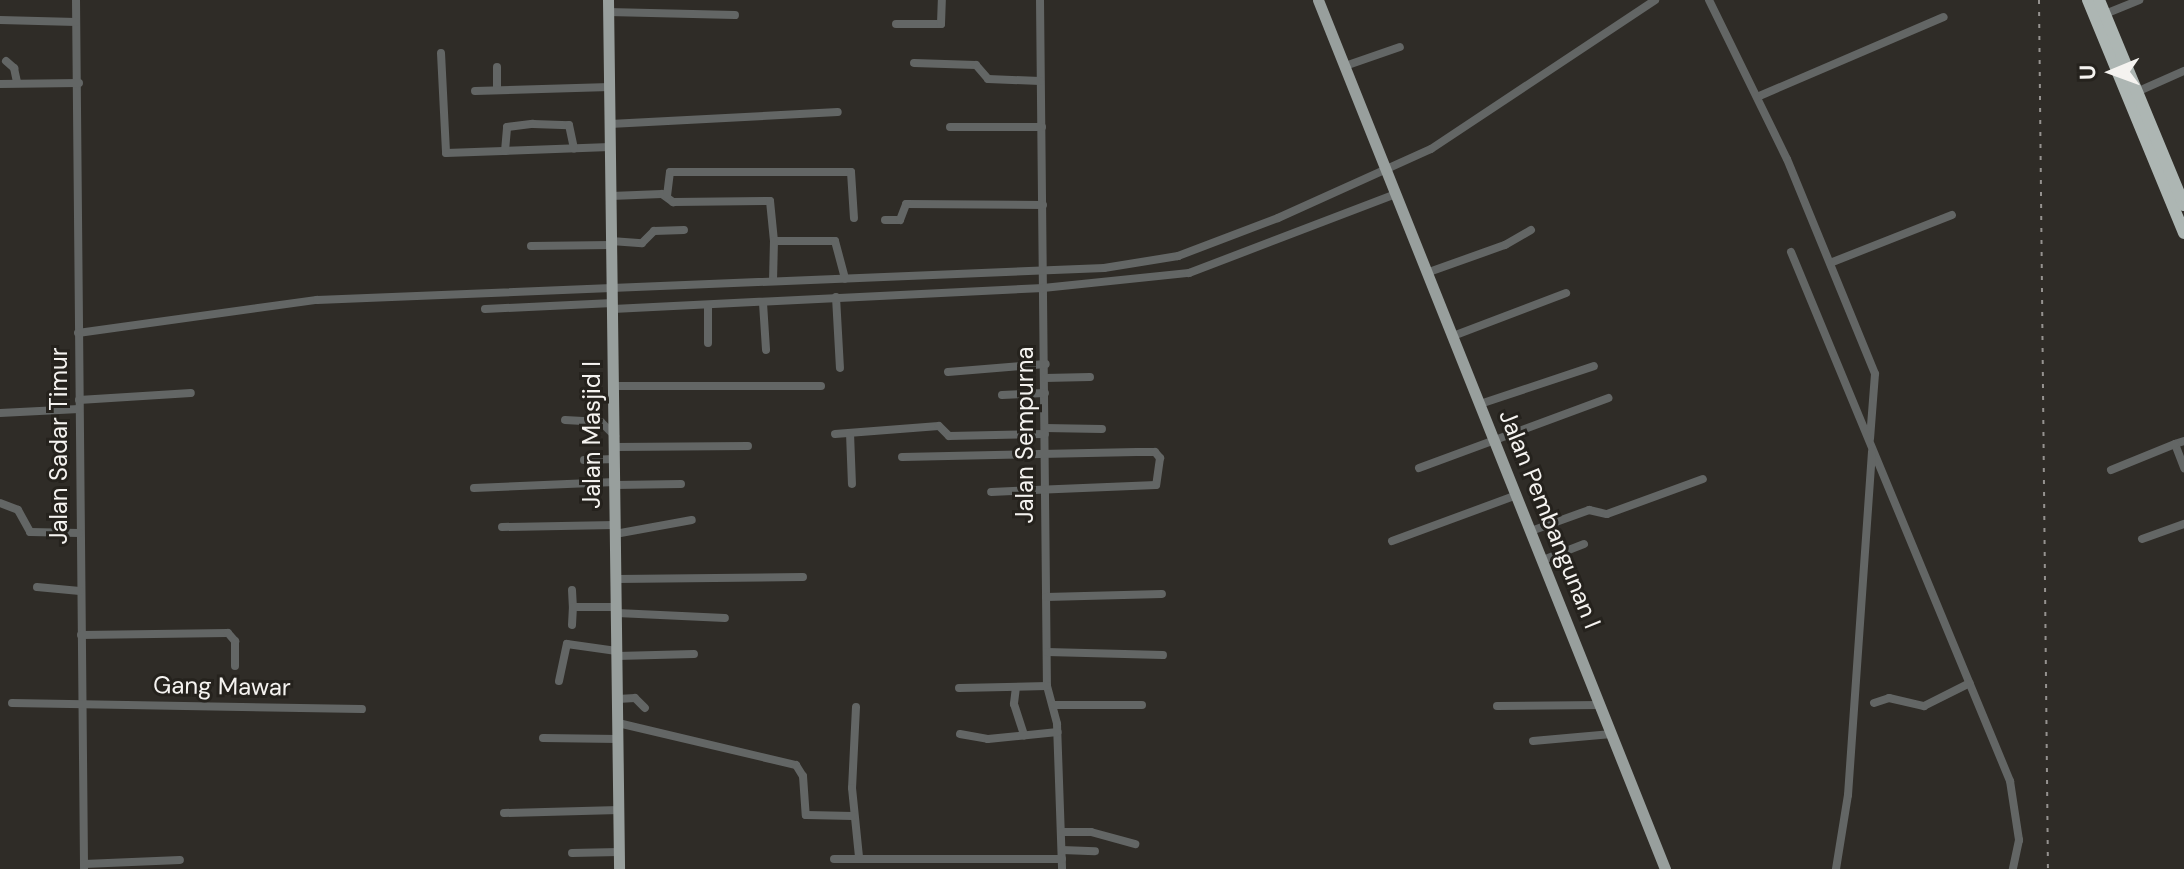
<!DOCTYPE html>
<style>
body{margin:0}
#map{position:relative;width:2184px;height:869px;overflow:hidden;background:#2f2c27;font-family:"DM Sans",sans-serif}
div>[style]{position:absolute}
[style*='--x']{left:calc(var(--x)*1px);top:calc(var(--y)*1px);width:calc(var(--w)*1px);rotate:calc(var(--a)*1deg)}
.minor>*{height:8px;margin:-4px;padding:0 4px;transform-origin:4px;border-radius:4px;background:#636665}
.major>*{height:11px;margin:-5.5px;padding:0 5.5px;transform-origin:5.5px;border-radius:5.5px;background:#989f9d}
.highway>*{height:12px;margin:-6px;padding:0 6px;transform-origin:6px;border-radius:6px;background:#adb6b3}
.rail>*{height:2px;margin-top:-1px;transform-origin:0;background:repeating-linear-gradient(90deg,#95928f 0 4px,transparent 0 12px)}
span{translate:-50% -50%;white-space:nowrap;text-align:center;line-height:1.15;-webkit-text-stroke:6px #25221d;paint-order:stroke}
.street-label{font-size:24px;color:#f5f3f0}
.north{position:absolute;left:2072px;top:32px;width:80px;height:80px;-webkit-text-stroke:6px #25221d;paint-order:stroke;rotate:269deg;font-size:22px;font-weight:700;line-height:32px;text-align:center;color:#f5f3f0}
.north::after{content:'';display:block;margin:auto;width:28px;height:36px;background:#f5f3f0;clip-path:polygon(50% 0,100% 100%,50% 72%,0 100%)}
</style>
<div id="map">
<div class="minor">
<i style="--x:76;--y:0;--w:869;--a:89.47"></i>
<i style="--x:1040;--y:0;--w:686;--a:89.42"></i>
<i style="--x:1047;--y:686;--w:39;--a:75"></i>
<i style="--x:1057;--y:724;--w:145;--a:88"></i>
<i style="--x:1709;--y:0;--w:177;--a:63.9"></i>
<i style="--x:1787;--y:159;--w:232;--a:67.7"></i>
<i style="--x:1875;--y:374;--w:65;--a:94.4"></i>
<i style="--x:608;--y:12;--w:127;--a:1.4"></i>
<i style="--x:2105;--y:14;--w:37;--a:-22"></i>
<i style="--x:0;--y:20;--w:76;--a:1.5"></i>
<i style="--x:896;--y:24;--w:45;--a:0"></i>
<i style="--x:941;--y:24;--w:24;--a:-88"></i>
<i style="--x:441;--y:53;--w:100;--a:87.1"></i>
<i style="--x:446;--y:153;--w:164;--a:-2.1"></i>
<i style="--x:6;--y:61;--w:11;--a:41"></i>
<i style="--x:14;--y:68;--w:14;--a:78"></i>
<i style="--x:914;--y:63;--w:62;--a:1.8"></i>
<i style="--x:976;--y:65;--w:18;--a:49"></i>
<i style="--x:988;--y:79;--w:52;--a:2.2"></i>
<i style="--x:1345;--y:66;--w:58;--a:-19.1"></i>
<i style="--x:497;--y:67;--w:23;--a:90"></i>
<i style="--x:0;--y:84;--w:79;--a:-0.7"></i>
<i style="--x:475;--y:91;--w:135;--a:-1.7"></i>
<i style="--x:2132;--y:94;--w:57;--a:-23.9"></i>
<i style="--x:1757;--y:97;--w:203;--a:-23.2"></i>
<i style="--x:610;--y:124;--w:228;--a:-3"></i>
<i style="--x:950;--y:127;--w:92;--a:0"></i>
<i style="--x:505;--y:151;--w:24;--a:-85"></i>
<i style="--x:507;--y:127;--w:26;--a:-7"></i>
<i style="--x:533;--y:124;--w:36;--a:2"></i>
<i style="--x:569;--y:125;--w:24;--a:78"></i>
<i style="--x:611;--y:196;--w:51;--a:-2.2"></i>
<i style="--x:662;--y:194;--w:14;--a:36"></i>
<i style="--x:673;--y:202;--w:97;--a:-0.6"></i>
<i style="--x:770;--y:201;--w:40;--a:84.3"></i>
<i style="--x:774;--y:241;--w:61;--a:0"></i>
<i style="--x:835;--y:241;--w:39;--a:75"></i>
<i style="--x:667;--y:196;--w:24;--a:-83"></i>
<i style="--x:670;--y:172;--w:181;--a:0"></i>
<i style="--x:851;--y:172;--w:46;--a:86.3"></i>
<i style="--x:885;--y:220;--w:15;--a:0"></i>
<i style="--x:900;--y:220;--w:17;--a:-69"></i>
<i style="--x:906;--y:204;--w:137;--a:0.4"></i>
<i style="--x:611;--y:241;--w:31;--a:4"></i>
<i style="--x:642;--y:243;--w:17;--a:-45"></i>
<i style="--x:654;--y:231;--w:30;--a:-2"></i>
<i style="--x:531;--y:246;--w:80;--a:-0.7"></i>
<i style="--x:1791;--y:252;--w:573;--a:67.51"></i>
<i style="--x:2010;--y:781;--w:60;--a:81.3"></i>
<i style="--x:2019;--y:840;--w:30;--a:102"></i>
<i style="--x:1830;--y:263;--w:131;--a:-21.5"></i>
<i style="--x:1429;--y:272;--w:81;--a:-19.6"></i>
<i style="--x:1505;--y:245;--w:30;--a:-30"></i>
<i style="--x:773;--y:281;--w:40;--a:-88.6"></i>
<i style="--x:836;--y:297;--w:71;--a:86.8"></i>
<i style="--x:763;--y:303;--w:47;--a:86.3"></i>
<i style="--x:708;--y:305;--w:38;--a:90"></i>
<i style="--x:485;--y:309;--w:128;--a:-2.7"></i>
<i style="--x:613;--y:309;--w:431;--a:-2.8"></i>
<i style="--x:1043;--y:288;--w:147;--a:-5.9"></i>
<i style="--x:1189;--y:273;--w:222;--a:-20.9"></i>
<i style="--x:78;--y:333;--w:241;--a:-7.9"></i>
<i style="--x:317;--y:300;--w:788;--a:-2.33"></i>
<i style="--x:1104;--y:268;--w:75;--a:-9.2"></i>
<i style="--x:1178;--y:256;--w:107;--a:-20.8"></i>
<i style="--x:1278;--y:218;--w:168;--a:-24.3"></i>
<i style="--x:1431;--y:149;--w:269;--a:-33.6"></i>
<i style="--x:1453;--y:336;--w:121;--a:-20.8"></i>
<i style="--x:948;--y:372;--w:98;--a:-4.7"></i>
<i style="--x:1045;--y:378;--w:45;--a:-1.3"></i>
<i style="--x:614;--y:386;--w:207;--a:0"></i>
<i style="--x:1002;--y:395;--w:43;--a:-2.7"></i>
<i style="--x:79;--y:400;--w:112;--a:-3.6"></i>
<i style="--x:1480;--y:404;--w:120;--a:-18.4"></i>
<i style="--x:0;--y:413;--w:79;--a:-2.9"></i>
<i style="--x:565;--y:420;--w:36;--a:3"></i>
<i style="--x:601;--y:422;--w:20;--a:45"></i>
<i style="--x:1045;--y:428;--w:57;--a:1"></i>
<i style="--x:850;--y:433;--w:51;--a:87.8"></i>
<i style="--x:835;--y:434;--w:104;--a:-4.4"></i>
<i style="--x:939;--y:426;--w:14;--a:45"></i>
<i style="--x:949;--y:436;--w:96;--a:-1.2"></i>
<i style="--x:2184;--y:441;--w:9;--a:162"></i>
<i style="--x:2175;--y:444;--w:26;--a:69"></i>
<i style="--x:615;--y:447;--w:133;--a:-0.4"></i>
<i style="--x:902;--y:457;--w:235;--a:-1.2"></i>
<i style="--x:1137;--y:452;--w:18;--a:0"></i>
<i style="--x:1155;--y:452;--w:8;--a:50"></i>
<i style="--x:1160;--y:458;--w:27;--a:98"></i>
<i style="--x:1156;--y:485;--w:165;--a:177.6"></i>
<i style="--x:584;--y:460;--w:31;--a:-2"></i>
<i style="--x:1419;--y:468;--w:202;--a:-20.3"></i>
<i style="--x:2111;--y:470;--w:69;--a:-22.1"></i>
<i style="--x:615;--y:485;--w:66;--a:-0.9"></i>
<i style="--x:474;--y:488;--w:141;--a:-2.4"></i>
<i style="--x:0;--y:503;--w:19;--a:21"></i>
<i style="--x:18;--y:510;--w:25;--a:61"></i>
<i style="--x:30;--y:532;--w:49;--a:1.2"></i>
<i style="--x:502;--y:527;--w:113;--a:-1"></i>
<i style="--x:1531;--y:531;--w:62;--a:-19.9"></i>
<i style="--x:1589;--y:510;--w:18;--a:13"></i>
<i style="--x:1607;--y:514;--w:102;--a:-20"></i>
<i style="--x:615;--y:534;--w:78;--a:-10.3"></i>
<i style="--x:2142;--y:539;--w:45;--a:-19.7"></i>
<i style="--x:1392;--y:541;--w:133;--a:-20.2"></i>
<i style="--x:1543;--y:560;--w:44;--a:-21.3"></i>
<i style="--x:616;--y:579;--w:187;--a:-0.6"></i>
<i style="--x:37;--y:587;--w:43;--a:5.3"></i>
<i style="--x:572;--y:590;--w:17;--a:87"></i>
<i style="--x:573;--y:607;--w:44;--a:0"></i>
<i style="--x:1046;--y:597;--w:116;--a:-1.5"></i>
<i style="--x:617;--y:613;--w:108;--a:2.7"></i>
<i style="--x:572;--y:625;--w:18;--a:-87"></i>
<i style="--x:81;--y:635;--w:147;--a:-0.8"></i>
<i style="--x:228;--y:633;--w:11;--a:49"></i>
<i style="--x:235;--y:641;--w:25;--a:90"></i>
<i style="--x:1047;--y:652;--w:116;--a:1.5"></i>
<i style="--x:617;--y:656;--w:77;--a:-1.5"></i>
<i style="--x:559;--y:681;--w:38;--a:-78"></i>
<i style="--x:567;--y:644;--w:50;--a:8"></i>
<i style="--x:1016;--y:687;--w:17;--a:97"></i>
<i style="--x:1014;--y:704;--w:33;--a:72"></i>
<i style="--x:959;--y:688;--w:88;--a:-1.3"></i>
<i style="--x:618;--y:699;--w:17;--a:-3"></i>
<i style="--x:635;--y:698;--w:14;--a:45"></i>
<i style="--x:12;--y:703;--w:350;--a:1"></i>
<i style="--x:1874;--y:703;--w:16;--a:-18"></i>
<i style="--x:1889;--y:698;--w:36;--a:13"></i>
<i style="--x:1924;--y:706;--w:51;--a:-26.6"></i>
<i style="--x:1054;--y:705;--w:88;--a:0"></i>
<i style="--x:1497;--y:706;--w:103;--a:-0.6"></i>
<i style="--x:856;--y:707;--w:81;--a:92.8"></i>
<i style="--x:852;--y:788;--w:69;--a:84.2"></i>
<i style="--x:618;--y:723;--w:183;--a:13.3"></i>
<i style="--x:796;--y:765;--w:13;--a:58"></i>
<i style="--x:803;--y:776;--w:39;--a:86"></i>
<i style="--x:806;--y:815;--w:47;--a:1.2"></i>
<i style="--x:960;--y:734;--w:28;--a:10"></i>
<i style="--x:988;--y:739;--w:70;--a:-5.7"></i>
<i style="--x:543;--y:738;--w:75;--a:0.8"></i>
<i style="--x:1533;--y:741;--w:79;--a:-5.1"></i>
<i style="--x:504;--y:813;--w:115;--a:-1.5"></i>
<i style="--x:1062;--y:832;--w:29;--a:0"></i>
<i style="--x:1091;--y:832;--w:46;--a:15.3"></i>
<i style="--x:1062;--y:850;--w:33;--a:2"></i>
<i style="--x:572;--y:853;--w:47;--a:-1.2"></i>
<i style="--x:834;--y:859;--w:228;--a:0"></i>
<i style="--x:84;--y:864;--w:96;--a:-2.4"></i>
<i style="--x:1836;--y:869;--w:75;--a:-80.8"></i>
<i style="--x:1848;--y:795;--w:344;--a:-86"></i>
</div>
<div class="major">
<i style="--x:608;--y:0;--w:869;--a:89.27"></i>
<i style="--x:1318;--y:0;--w:936;--a:68.23"></i>
</div>
<div class="highway">
<i style="--x:2088;--y:0;--w:252;--a:67.6"></i>
<i style="--x:2099;--y:0;--w:222;--a:67.5"></i>
</div>
<div class="rail">
<i style="--x:2039;--y:0;--w:869;--a:89.41"></i>
</div>
<div class="street-label">
<span style="left:592px;top:435px;rotate:-90deg">Jalan Masjid I</span>
<span style="left:1025px;top:435px;rotate:-90deg">Jalan Sempurna</span>
<span style="left:59px;top:446px;rotate:-90deg">Jalan Sadar Timur</span>
<span style="left:1550px;top:519px;rotate:68deg">Jalan Pembangunan I</span>
<span style="left:222px;top:686px;rotate:1deg">Gang Mawar</span>
</div>
<div class="north">U</div>
</div>
